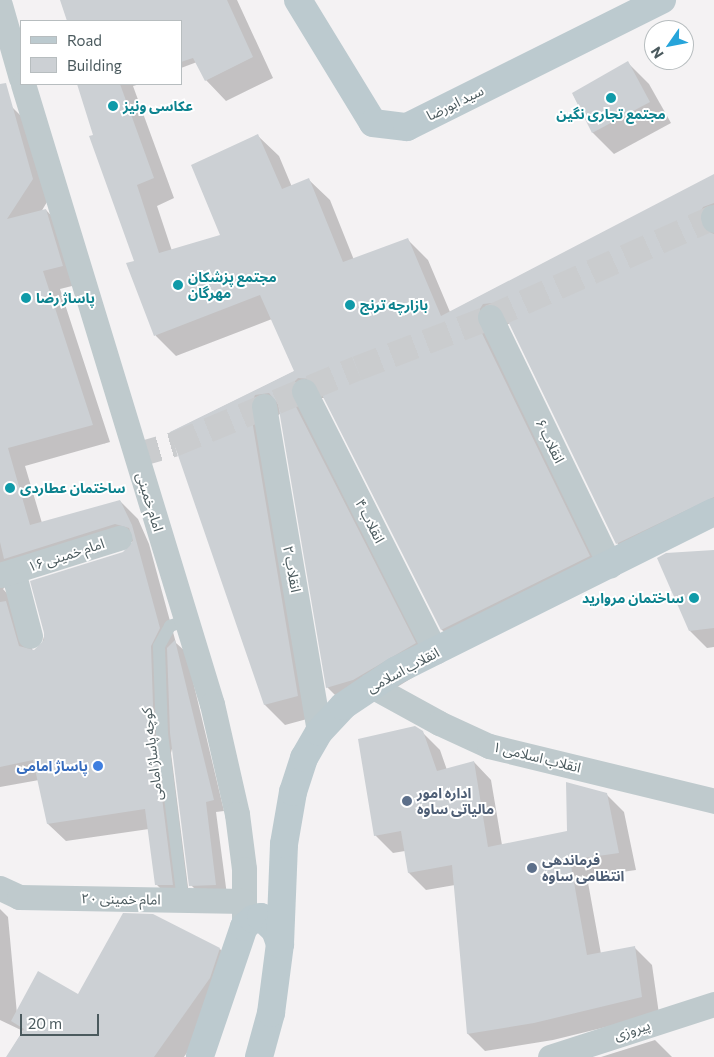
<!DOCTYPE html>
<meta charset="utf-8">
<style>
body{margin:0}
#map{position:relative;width:714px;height:1057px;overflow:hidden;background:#f4f2f3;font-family:Commissioner,"Noto Sans Arabic",sans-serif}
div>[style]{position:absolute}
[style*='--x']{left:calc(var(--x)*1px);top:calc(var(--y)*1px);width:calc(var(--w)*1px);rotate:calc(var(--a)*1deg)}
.shadow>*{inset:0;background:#0003}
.building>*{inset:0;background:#ccd0d4}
.street-tunnel>*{height:25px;margin-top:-12.5px;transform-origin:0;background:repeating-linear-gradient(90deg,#caccce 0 25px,transparent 0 37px)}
.lane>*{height:12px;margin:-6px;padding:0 6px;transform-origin:6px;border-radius:6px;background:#bfcacd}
.street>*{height:25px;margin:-12.5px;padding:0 12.5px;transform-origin:12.5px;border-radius:12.5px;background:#bfcacd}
.secondary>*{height:28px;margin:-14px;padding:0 14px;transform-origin:14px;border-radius:14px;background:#bccacf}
.dots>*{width:14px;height:14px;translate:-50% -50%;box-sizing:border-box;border:2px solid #fff;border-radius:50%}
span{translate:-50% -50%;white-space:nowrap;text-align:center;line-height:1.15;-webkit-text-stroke:4px #fff;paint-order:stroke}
.street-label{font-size:14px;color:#4b5a5e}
.culture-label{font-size:14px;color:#0d838f;font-weight:700}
.left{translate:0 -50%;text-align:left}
.right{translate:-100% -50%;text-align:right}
.shop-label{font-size:14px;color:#366cbe;font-weight:700}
.service-label{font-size:14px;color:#4e5e75;font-weight:700}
.legend{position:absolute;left:20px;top:20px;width:162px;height:65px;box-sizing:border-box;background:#fff;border:1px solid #b7bdbf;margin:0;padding:6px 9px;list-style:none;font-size:15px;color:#4b5a5e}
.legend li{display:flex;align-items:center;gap:10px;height:25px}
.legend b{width:25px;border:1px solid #b7bdbf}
.north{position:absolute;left:644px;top:20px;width:50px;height:50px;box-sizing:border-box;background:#fff;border:1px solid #b7bdbf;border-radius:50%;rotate:237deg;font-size:14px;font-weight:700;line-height:20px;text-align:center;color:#4b5a5e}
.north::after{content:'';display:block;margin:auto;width:18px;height:22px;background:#26a4da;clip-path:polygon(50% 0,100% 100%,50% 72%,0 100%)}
.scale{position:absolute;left:20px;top:1014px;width:79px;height:22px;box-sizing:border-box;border:2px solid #4b5a5e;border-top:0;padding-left:6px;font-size:15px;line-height:18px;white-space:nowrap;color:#4b5a5e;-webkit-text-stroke:4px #fff;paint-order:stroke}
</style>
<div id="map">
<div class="shadow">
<i style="clip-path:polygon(62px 0,237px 0,273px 78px,226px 101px,206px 80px,197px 62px,181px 68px,181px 21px,69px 21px)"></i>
<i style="clip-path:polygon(628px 63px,649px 84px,671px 123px,614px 154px,593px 133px,573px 94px)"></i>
<i style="clip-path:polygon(78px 84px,140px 84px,133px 86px,174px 198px,157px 206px,172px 251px,222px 236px,258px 136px,279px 156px,292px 187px,309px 180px,330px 200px,354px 260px,408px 240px,428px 260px,450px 312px,714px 175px,714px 525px,637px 563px,617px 543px,510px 323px,498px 330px,610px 577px,463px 650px,442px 630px,325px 398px,319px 398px,435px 664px,374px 701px,348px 708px,327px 687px,281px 413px,271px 421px,318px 716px,285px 725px,265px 705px,171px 432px,295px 371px,272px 319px,176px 356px,156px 336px,127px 264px,135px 262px)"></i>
<i style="clip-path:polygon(evenodd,0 107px,12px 107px,30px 125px,50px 197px,41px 212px,46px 210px,63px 228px,80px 284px,60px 289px,110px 442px,25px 466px,42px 523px,120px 501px,138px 519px,149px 544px,176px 643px,186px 652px,224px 811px,216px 812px,227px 895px,202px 896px,191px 885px,173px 744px,171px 753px,190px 903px,174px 902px,156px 884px,149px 829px,66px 841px,48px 824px,39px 780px,0 787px,0 107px,135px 541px,45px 633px,41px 647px,33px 652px,20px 608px,3px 589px,13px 579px,135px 541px)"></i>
<i style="clip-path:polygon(714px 551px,714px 647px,707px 648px,690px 631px)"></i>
<i style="clip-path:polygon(422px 732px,440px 750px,447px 770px,474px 762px,491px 780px,502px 845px,569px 832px,606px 794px,624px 812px,636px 870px,587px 877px,601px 954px,634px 947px,652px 965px,659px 1014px,553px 1040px,485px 1051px,468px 1034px,455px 885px,426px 890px,409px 873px,405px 851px,393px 853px,375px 835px)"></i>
<i style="clip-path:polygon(0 909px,8px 917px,17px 1014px,220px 949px,236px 966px,226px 995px,184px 1057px,7px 1057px,23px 1031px,0 1020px)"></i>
<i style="clip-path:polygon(655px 1040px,672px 1057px,601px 1057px)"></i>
</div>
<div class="building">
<i style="clip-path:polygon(60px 0,227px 0,253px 57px,205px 81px,193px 58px,181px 62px,181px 21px,67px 21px)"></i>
<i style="clip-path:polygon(628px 61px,650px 102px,592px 133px,572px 93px)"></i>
<i style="clip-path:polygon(6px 83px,33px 179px,7px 219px,46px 209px,63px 266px,43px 271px,93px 425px,8px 448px,30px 525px,120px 500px,132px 525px,160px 628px,151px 646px,154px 734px,173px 885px,155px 885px,145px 809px,47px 824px,33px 760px,0 767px,0 602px,6px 601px,19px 646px,34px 650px,44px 640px,44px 633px,30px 581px,123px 552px,133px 541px,129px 528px,115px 524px,4px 559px,0 542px,0 84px)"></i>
<i style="clip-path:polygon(77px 84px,120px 84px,154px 178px,137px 185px,159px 253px,220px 235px,191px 165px,258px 134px,282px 189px,309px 178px,343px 262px,408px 238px,441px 316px,714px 174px,714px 203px,703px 207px,699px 215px,704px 230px,714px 234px,714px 497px,616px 544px,503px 311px,492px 303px,483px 304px,476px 315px,477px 323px,590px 556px,441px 630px,317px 385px,311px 379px,298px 378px,292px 384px,291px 397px,416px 643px,353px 680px,326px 688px,278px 404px,269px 393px,255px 395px,250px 408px,298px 696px,264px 705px,170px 432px,294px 371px,260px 295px,154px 336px,126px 263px,134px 261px,89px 136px,93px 135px)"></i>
<i style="clip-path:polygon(714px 550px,714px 628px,689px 631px,657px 558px,666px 553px)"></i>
<i style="clip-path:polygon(175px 640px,214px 800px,206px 802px,216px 885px,189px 886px,170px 733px,167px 648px)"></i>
<i style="clip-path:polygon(415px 726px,423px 731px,437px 771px,474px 761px,488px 847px,567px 831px,566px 782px,607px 793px,619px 853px,570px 860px,587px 955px,635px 946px,642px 997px,534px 1023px,467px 1034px,452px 865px,408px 873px,401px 831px,374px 836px,358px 739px)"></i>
<i style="clip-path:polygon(123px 913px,153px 914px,220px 948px,210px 978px,154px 1057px,6px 1057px,24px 1029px,11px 1021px,38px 971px,78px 994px)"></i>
</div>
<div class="street-tunnel">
<i style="--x:135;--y:455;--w:41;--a:-15.8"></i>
<i style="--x:174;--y:444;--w:198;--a:-22.6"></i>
<i style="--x:357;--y:368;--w:142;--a:-21"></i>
<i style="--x:490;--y:317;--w:245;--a:-24.1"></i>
</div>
<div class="lane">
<i style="--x:183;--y:900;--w:167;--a:-97.2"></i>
<i style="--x:162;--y:734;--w:88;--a:-92"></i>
<i style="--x:159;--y:646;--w:23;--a:-61"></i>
<i style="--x:170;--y:626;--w:18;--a:-19"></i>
</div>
<div class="street">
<i style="--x:0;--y:5;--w:76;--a:74"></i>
<i style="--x:23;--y:84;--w:648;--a:73.05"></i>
<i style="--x:212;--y:704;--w:113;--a:77.2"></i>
<i style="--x:237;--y:814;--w:55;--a:82.7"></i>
<i style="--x:244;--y:869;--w:58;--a:90"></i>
<i style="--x:713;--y:217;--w:3;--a:72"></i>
<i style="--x:490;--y:317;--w:276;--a:64.2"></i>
<i style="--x:304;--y:391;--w:292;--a:63.2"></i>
<i style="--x:264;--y:406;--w:331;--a:80.4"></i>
<i style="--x:13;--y:571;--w:67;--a:75.3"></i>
<i style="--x:0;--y:575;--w:125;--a:-17.3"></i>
<i style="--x:370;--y:685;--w:79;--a:28.8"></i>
<i style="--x:439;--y:723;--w:55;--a:24.7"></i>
<i style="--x:489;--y:746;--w:232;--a:13.7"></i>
<i style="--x:0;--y:888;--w:21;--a:25"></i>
<i style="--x:19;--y:897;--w:225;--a:1"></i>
<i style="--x:550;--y:1057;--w:172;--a:-17.9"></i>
</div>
<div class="secondary">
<i style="--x:298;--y:0;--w:144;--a:58.6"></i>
<i style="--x:373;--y:123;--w:34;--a:7"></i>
<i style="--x:407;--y:127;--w:285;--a:-26.5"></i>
<i style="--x:200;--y:1056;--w:136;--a:-71.2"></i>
<i style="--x:244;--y:927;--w:12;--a:-42"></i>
<i style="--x:253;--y:919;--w:8;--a:-14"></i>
<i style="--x:261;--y:917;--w:19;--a:43"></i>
<i style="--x:275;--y:930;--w:15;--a:70"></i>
<i style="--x:259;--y:1057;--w:46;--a:-74.7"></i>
<i style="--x:271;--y:1013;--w:70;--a:-82.6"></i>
<i style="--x:280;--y:944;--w:100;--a:-87.7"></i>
<i style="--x:284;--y:844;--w:53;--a:-80.2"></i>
<i style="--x:293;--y:792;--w:36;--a:-72"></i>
<i style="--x:304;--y:758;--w:30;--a:-60"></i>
<i style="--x:319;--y:732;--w:35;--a:-47"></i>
<i style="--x:343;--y:706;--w:63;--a:-33.9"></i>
<i style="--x:395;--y:671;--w:356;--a:-26.5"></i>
</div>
<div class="dots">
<i style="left:611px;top:98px;background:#0f9aa8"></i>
<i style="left:113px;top:106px;background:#0f9aa8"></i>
<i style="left:178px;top:285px;background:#0f9aa8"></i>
<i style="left:26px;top:298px;background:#0f9aa8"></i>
<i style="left:350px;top:305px;background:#0f9aa8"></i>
<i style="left:10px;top:488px;background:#0f9aa8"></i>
<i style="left:694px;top:598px;background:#0f9aa8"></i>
<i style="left:98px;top:766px;background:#3f7fe0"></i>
<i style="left:407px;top:801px;background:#5c6f8a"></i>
<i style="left:532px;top:868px;background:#5c6f8a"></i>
</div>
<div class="street-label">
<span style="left:455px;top:103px;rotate:-26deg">سید ابورضا</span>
<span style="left:550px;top:441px;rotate:64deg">انقلاب ۶</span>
<span style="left:150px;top:502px;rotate:73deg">امام خمینی</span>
<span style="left:370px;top:521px;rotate:63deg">انقلاب ۴</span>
<span style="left:66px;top:555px;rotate:-18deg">امام خمینی ۱۶</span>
<span style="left:292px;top:569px;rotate:80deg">انقلاب ۲</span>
<span style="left:403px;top:670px;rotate:-28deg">انقلاب اسلامی</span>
<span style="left:152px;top:754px;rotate:-97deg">کوچه پاساژ امامی</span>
<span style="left:537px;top:757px;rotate:14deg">انقلاب اسلامی ۱</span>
<span style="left:121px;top:899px;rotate:1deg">امام خمینی ۲۰</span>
<span style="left:632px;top:1030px;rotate:-18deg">پیروزی</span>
</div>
<div class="culture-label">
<span class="left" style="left:123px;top:106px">عکاسی ونیز</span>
<span style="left:611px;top:114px">مجتمع تجاری نگین</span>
<span class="left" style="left:188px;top:285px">مجتمع پزشكان<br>مهرگان</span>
<span class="left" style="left:36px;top:298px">پاساژ رضا</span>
<span class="left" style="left:360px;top:305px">بازارچه ترنج</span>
<span class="left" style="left:20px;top:488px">ساختمان عطاردی</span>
<span class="right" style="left:684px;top:598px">ساختمان مروارید</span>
</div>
<div class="shop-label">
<span class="right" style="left:88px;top:766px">پاساژ امامی</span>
</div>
<div class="service-label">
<span class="left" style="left:417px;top:801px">اداره امور<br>مالیاتی ساوه</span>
<span class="left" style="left:542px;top:868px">فرماندهی<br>انتظامی ساوه</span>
</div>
<ul class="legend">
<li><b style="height:6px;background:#bccacf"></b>Road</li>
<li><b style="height:14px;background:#ccd0d4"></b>Building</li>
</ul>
<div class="north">N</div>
<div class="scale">20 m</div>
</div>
